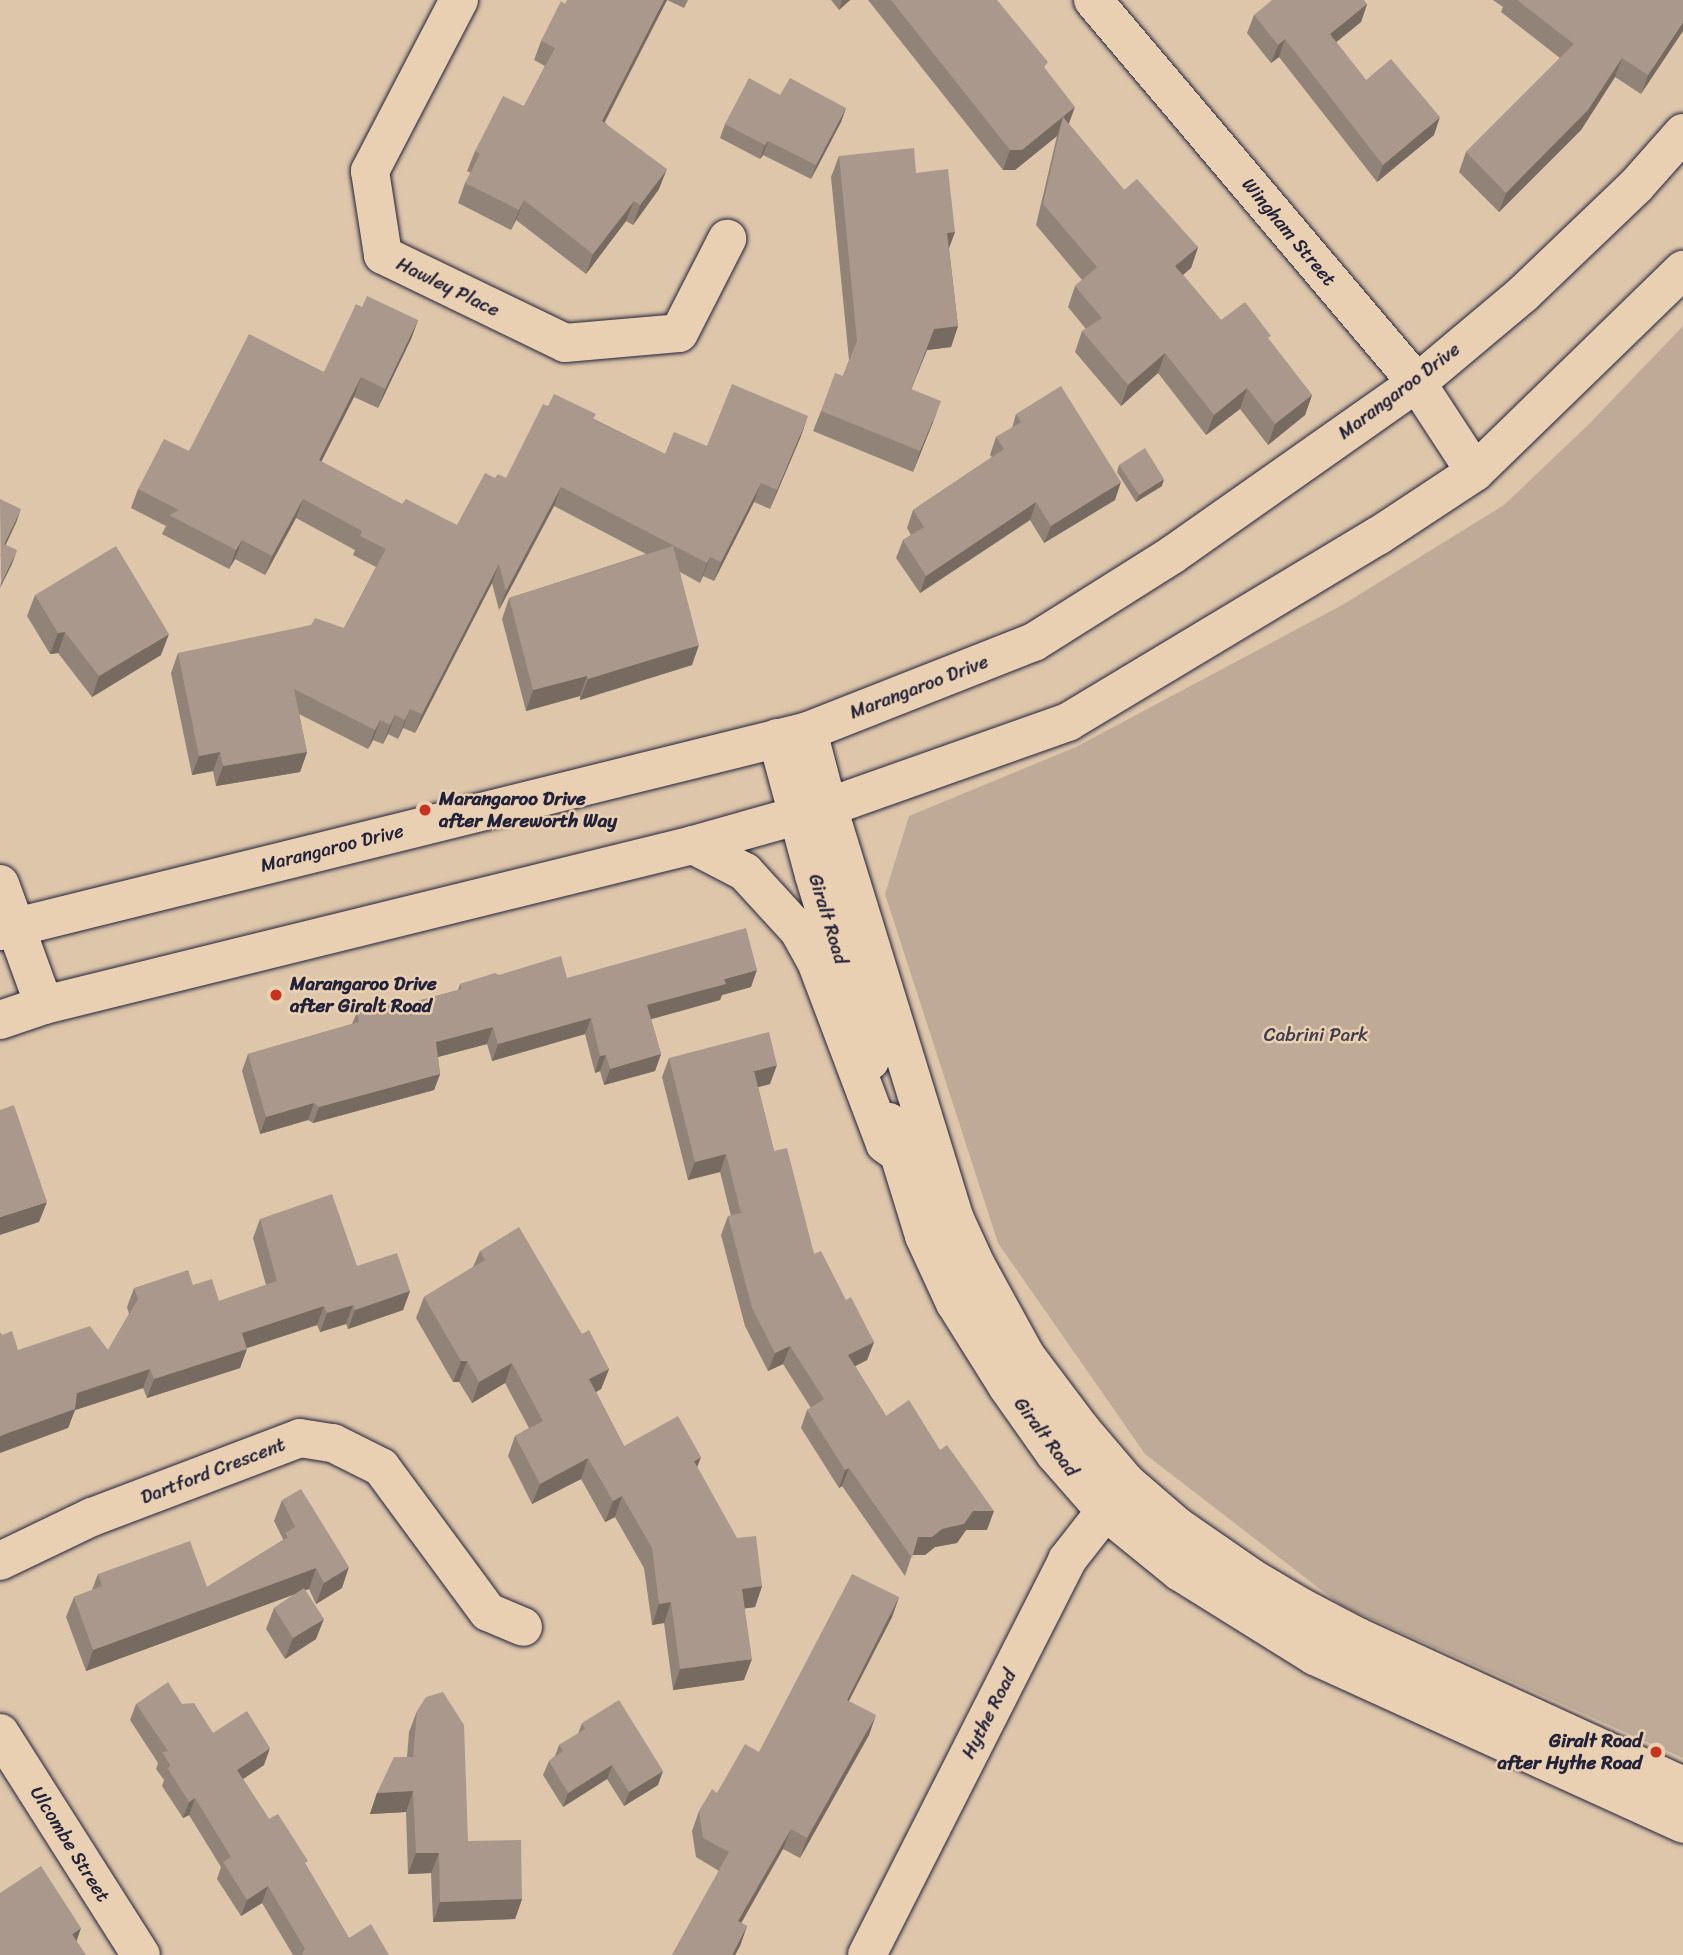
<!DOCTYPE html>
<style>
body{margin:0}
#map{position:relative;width:1683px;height:1955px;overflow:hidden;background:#dec6ab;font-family:Sriracha,sans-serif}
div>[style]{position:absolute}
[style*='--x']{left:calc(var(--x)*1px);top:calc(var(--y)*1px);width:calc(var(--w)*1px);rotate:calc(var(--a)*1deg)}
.green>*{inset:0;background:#bfaa98}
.roads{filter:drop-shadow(0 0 2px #22223b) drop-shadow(0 0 2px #22223b)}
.minor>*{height:38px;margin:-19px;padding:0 19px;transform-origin:19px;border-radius:19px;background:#ead0b2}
.major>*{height:38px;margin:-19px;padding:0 19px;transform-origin:19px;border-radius:19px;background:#ead0b2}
.wall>*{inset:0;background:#918378}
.shaded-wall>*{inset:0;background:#766a61}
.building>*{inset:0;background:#a9988b}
.dots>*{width:19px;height:19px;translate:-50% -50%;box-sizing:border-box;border:4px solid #ead0b2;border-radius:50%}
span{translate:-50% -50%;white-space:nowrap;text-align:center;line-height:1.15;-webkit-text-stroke:5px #ead0b2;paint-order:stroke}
.street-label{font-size:19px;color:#22223b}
.poi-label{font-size:19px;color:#22223b;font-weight:700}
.left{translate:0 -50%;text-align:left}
.right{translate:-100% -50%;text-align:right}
.park-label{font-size:19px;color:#413d4e}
</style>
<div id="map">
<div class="green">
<i style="clip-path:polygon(1683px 326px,1683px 1758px,1342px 1606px,1145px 1454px,998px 1243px,885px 894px,909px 816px,1076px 747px,1344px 604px,1504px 505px,1589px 424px)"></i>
</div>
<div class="roads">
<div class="minor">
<i style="--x:459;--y:0;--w:193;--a:117.5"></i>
<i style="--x:370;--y:171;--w:85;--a:81.2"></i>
<i style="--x:383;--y:255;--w:202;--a:25.8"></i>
<i style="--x:565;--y:343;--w:114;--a:-5"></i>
<i style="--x:679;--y:333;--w:106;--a:-62.9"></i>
<i style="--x:1093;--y:0;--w:502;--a:49.77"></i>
<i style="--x:1417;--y:383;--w:106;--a:56.9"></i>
<i style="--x:808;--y:731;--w:79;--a:75.3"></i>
<i style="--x:828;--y:807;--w:429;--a:72.9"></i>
<i style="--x:954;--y:1217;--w:53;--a:65.4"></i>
<i style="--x:976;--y:1265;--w:104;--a:61.2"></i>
<i style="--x:1026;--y:1356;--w:91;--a:53"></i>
<i style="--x:1081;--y:1429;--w:71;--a:49.6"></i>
<i style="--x:1127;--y:1483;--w:66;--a:40.7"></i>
<i style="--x:1177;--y:1526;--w:91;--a:34.7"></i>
<i style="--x:1252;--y:1578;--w:57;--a:30.6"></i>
<i style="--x:1301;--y:1607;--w:64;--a:27.8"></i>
<i style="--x:1358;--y:1637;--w:358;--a:24.6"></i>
<i style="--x:777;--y:738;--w:142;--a:74.9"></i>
<i style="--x:814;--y:875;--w:194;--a:73.2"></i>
<i style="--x:0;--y:884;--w:129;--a:70"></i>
<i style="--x:889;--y:1122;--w:119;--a:72.9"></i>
<i style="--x:924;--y:1236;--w:74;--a:65.2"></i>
<i style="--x:955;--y:1303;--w:98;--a:57.9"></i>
<i style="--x:1007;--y:1386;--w:83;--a:54.8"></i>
<i style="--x:1055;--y:1454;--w:76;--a:48.7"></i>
<i style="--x:1105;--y:1511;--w:97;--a:39.1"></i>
<i style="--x:1180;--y:1572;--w:159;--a:31.9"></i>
<i style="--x:1315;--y:1656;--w:405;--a:24.5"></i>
<i style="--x:0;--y:1561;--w:102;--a:-25.6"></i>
<i style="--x:92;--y:1517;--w:222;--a:-20.8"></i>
<i style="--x:300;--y:1438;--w:33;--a:9"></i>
<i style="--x:333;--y:1443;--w:54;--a:26.6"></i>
<i style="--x:381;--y:1467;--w:180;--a:53.6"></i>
<i style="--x:488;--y:1612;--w:38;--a:23"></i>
<i style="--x:0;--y:1733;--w:263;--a:57.6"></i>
<i style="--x:867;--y:1955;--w:443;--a:-63.1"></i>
<i style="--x:1067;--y:1560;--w:88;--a:-52"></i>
</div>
<div class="major">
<i style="--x:693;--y:845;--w:59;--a:27.4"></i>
<i style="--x:745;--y:872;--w:80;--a:47.5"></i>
<i style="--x:799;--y:931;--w:38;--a:61"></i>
<i style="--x:817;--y:964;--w:192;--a:69.3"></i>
<i style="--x:885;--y:1144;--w:16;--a:35"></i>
<i style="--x:0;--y:931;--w:832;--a:-13.9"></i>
<i style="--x:808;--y:731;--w:243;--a:-21.5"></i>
<i style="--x:1034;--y:642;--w:163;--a:-32.2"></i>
<i style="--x:1172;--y:555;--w:299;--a:-35.1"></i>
<i style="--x:1417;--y:383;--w:137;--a:-40"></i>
<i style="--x:1522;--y:295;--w:158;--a:-43.7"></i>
<i style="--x:1636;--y:186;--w:71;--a:-48.4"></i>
<i style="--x:0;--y:1020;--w:46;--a:-18.8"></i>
<i style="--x:44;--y:1005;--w:668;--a:-13.85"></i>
<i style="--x:693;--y:845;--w:140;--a:-15.7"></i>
<i style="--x:828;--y:807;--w:255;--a:-19.5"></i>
<i style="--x:1068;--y:722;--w:362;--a:-31"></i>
<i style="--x:1378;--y:536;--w:116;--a:-33.4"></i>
<i style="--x:1475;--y:472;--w:290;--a:-44.2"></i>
</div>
</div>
<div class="wall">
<i style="clip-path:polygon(667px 0,605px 122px,659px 189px,633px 225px,626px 221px,586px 274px,516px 220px,511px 230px,458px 203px,465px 183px,471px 173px,467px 171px,475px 151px,524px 106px,545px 66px,534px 60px,541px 41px,565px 4px)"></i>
<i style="clip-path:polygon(667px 0,688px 0,684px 8px)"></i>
<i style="clip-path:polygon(831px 0,850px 0,839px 10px)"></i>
<i style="clip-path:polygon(868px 0,997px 0,1045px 69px,1069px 124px,1124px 190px,1198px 247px,1191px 268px,1183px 275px,1221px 320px,1270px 341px,1312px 395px,1305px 415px,1268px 445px,1240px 409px,1206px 435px,1158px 373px,1121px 406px,1075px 352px,1082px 331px,1086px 329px,1068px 307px,1075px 286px,1082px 280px,1036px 225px,1057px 136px,1015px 170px,1003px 170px)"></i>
<i style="clip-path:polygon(1493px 0,1683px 0,1641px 94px,1615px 77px,1581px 130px,1499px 212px,1459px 172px,1466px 152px,1560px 58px,1501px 12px,1503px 7px)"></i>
<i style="clip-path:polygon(1367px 4px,1361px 22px,1336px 42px,1366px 80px,1434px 135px,1377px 182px,1279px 57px,1271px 63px,1247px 33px,1254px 15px)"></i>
<i style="clip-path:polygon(780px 95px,846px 108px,841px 122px,811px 179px,763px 155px,760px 159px,720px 138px,725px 124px)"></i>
<i style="clip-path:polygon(839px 156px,916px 173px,955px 232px,949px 248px,958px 326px,951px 347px,927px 350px,911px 389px,933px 422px,913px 472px,813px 431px,821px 411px,843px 376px,849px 360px,831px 177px)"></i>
<i style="clip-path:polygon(362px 307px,418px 320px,411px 339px,378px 408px,354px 397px,321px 462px,402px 504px,457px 525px,495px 478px,506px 478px,594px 419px,665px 454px,707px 446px,801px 436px,770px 509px,754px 502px,714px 581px,703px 576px,700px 583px,680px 572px,692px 665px,580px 700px,580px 696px,526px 711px,502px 619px,509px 598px,646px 554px,554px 506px,499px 610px,492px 583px,415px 733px,403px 728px,398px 739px,388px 734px,383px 744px,373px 740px,368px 749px,299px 714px,307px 752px,300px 772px,216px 786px,213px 771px,192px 775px,171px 673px,178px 653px,344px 628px,376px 567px,353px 555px,355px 550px,296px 518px,265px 575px,235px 559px,229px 569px,162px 534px,166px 526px,131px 508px,138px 489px,189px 451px,324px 372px)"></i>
<i style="clip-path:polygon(1016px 414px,1115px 500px,1044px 543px,1030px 520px,920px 593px,896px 558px,903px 540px,911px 535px,907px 528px,913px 510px,992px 457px,990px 455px,996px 437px,1012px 428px)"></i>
<i style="clip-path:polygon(1119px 465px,1162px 486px,1136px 502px,1117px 472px)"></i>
<i style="clip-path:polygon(35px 595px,161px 655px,92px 697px,58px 653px,50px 654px,27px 616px)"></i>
<i style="clip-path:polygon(499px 975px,751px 987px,722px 995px,720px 1000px,651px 1019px,661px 1054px,655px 1071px,604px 1085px,600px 1071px,595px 1073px,585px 1034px,492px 1061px,487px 1044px,438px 1057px,440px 1074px,434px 1090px,313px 1123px,308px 1120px,260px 1134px,242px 1071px,248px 1054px,352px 1024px,357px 1012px,392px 1008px,458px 990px,460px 984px)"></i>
<i style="clip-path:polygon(669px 1058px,770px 1084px,758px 1087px,774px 1151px,814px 1254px,874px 1342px,867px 1360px,855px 1366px,886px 1416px,987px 1530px,966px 1530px,957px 1543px,935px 1547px,925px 1555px,912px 1555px,905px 1576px,842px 1486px,839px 1488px,801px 1428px,807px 1410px,811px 1408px,783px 1364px,768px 1371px,745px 1326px,721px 1235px,728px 1216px,731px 1216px,720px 1172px,688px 1180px,662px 1077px)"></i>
<i style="clip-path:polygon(260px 1219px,357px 1266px,410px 1291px,403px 1310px,348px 1329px,346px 1324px,320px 1332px,317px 1325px,247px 1348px,240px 1368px,147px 1398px,143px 1388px,75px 1410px,68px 1428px,18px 1350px,108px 1350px,129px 1314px,127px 1307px,134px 1288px,193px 1285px,219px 1301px,266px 1285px,253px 1238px)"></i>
<i style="clip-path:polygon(480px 1251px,582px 1334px,609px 1369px,601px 1389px,596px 1392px,624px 1446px,697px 1467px,762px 1586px,755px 1607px,745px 1608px,744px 1680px,673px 1690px,664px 1623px,652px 1625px,644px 1568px,615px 1517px,605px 1522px,581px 1479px,532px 1504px,508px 1456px,515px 1436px,529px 1428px,505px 1383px,472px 1403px,459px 1382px,453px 1382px,416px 1318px,424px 1297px,473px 1267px)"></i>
<i style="clip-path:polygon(282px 1500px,342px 1588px,316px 1604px,309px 1589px,305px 1590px,316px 1639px,285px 1659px,266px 1629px,274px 1608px,295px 1594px,86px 1671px,66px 1617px,74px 1597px,92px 1590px,98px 1574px,207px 1587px,283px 1540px,283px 1539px,274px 1521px)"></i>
<i style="clip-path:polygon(899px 1597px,892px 1617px,849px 1701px,869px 1735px,800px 1858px,783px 1849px,741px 1923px,747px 1926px,740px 1946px,735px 1955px,672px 1955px,719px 1871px,696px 1857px,692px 1831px,699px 1811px,759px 1752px)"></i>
<i style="clip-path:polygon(136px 1704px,182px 1704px,213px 1733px,264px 1765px,243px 1779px,269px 1819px,306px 1865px,349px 1938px,389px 1955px,293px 1955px,262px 1903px,241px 1916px,217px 1879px,221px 1867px,189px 1815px,183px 1818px,162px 1786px,164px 1780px,156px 1769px,158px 1763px,130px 1720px)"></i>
<i style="clip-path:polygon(417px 1711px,468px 1841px,522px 1899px,515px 1919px,433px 1922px,431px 1873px,408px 1874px,406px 1812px,370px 1814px,377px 1793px,407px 1757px,409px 1732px)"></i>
<i style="clip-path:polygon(582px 1723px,658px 1785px,624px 1806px,607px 1779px,563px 1807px,543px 1775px,549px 1761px,555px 1756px,559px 1745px,578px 1734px)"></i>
</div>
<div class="shaded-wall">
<i style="clip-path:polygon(664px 0,667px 0,595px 140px,602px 121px)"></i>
<i style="clip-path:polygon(842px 0,850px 0,839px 10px)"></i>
<i style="clip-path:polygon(1367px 4px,1361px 22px,1324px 52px,1330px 34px)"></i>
<i style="clip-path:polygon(1683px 22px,1683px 31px,1641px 94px,1648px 75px)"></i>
<i style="clip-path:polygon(1285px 39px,1279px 57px,1271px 63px,1278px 45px)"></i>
<i style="clip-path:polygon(1622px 58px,1615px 77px,1581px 130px,1499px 212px,1506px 193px)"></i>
<i style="clip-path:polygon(1075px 107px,1068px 126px,1063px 117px,1057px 136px,1015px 170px,1003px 170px,1010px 150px)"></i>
<i style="clip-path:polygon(846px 108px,841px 122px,811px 179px,816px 165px)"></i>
<i style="clip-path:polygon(1440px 117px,1434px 135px,1377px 182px,1383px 165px)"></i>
<i style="clip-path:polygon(768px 141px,763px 155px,760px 159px,765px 145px)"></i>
<i style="clip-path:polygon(667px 169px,659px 189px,633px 225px,640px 205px)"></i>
<i style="clip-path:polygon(524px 200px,516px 220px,511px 230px,519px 210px)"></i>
<i style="clip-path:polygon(634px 201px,626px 221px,586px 274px,593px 254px)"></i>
<i style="clip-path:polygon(955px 232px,947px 253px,947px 233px)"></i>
<i style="clip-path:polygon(1198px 247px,1191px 268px,1168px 287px,1175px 266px)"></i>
<i style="clip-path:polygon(418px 320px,411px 339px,378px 408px,385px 389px)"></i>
<i style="clip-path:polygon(958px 326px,951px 347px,927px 350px,903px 410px,934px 329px)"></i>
<i style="clip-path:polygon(1165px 353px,1158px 373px,1121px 406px,1128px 385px)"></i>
<i style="clip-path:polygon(361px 377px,354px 397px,312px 480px,319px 460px)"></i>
<i style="clip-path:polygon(1247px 388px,1240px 409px,1206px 435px,1214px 415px)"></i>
<i style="clip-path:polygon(1312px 395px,1305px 415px,1268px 445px,1275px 424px)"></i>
<i style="clip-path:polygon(941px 401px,933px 422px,913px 472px,920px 451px)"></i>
<i style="clip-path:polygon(808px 416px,801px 436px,770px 509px,777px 490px)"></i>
<i style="clip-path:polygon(1164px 479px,1162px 486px,1136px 502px,1139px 495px)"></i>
<i style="clip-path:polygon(1121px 482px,1115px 500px,1044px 543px,1051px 526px)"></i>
<i style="clip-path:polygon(761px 483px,754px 502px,714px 581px,721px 562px)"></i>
<i style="clip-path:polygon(561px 487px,554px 506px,499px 610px,506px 591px)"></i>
<i style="clip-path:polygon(303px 499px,296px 518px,265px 575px,272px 556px)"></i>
<i style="clip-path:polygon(1036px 502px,1030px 520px,920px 593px,926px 576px)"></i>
<i style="clip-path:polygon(21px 509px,16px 523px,0 557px,4px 544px)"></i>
<i style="clip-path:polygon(242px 540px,235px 559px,229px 569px,236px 550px)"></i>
<i style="clip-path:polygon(17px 550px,12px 564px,0 588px,1px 583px)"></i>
<i style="clip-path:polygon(710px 557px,703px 576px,700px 583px,707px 563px)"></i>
<i style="clip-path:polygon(499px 564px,492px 583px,415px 733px,422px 714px)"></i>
<i style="clip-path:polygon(65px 632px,58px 653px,50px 654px,58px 633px)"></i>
<i style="clip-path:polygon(169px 634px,161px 655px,92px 697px,99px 676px)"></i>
<i style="clip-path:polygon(699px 645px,692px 665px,580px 700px,588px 679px)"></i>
<i style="clip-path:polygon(587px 676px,580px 696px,526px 711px,533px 690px)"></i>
<i style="clip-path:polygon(410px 709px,403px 728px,398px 739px,405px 720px)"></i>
<i style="clip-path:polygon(395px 715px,388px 734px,383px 744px,390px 725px)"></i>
<i style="clip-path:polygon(380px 720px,373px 740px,368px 749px,375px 730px)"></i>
<i style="clip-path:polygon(220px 752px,213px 771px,192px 775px,199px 756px)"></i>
<i style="clip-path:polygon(307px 752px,300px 772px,216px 786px,223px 766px)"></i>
<i style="clip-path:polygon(757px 970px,751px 987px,722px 995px,720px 1000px,641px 1022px,647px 1005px,724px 979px)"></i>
<i style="clip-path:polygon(591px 1018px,585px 1034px,492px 1061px,498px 1044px)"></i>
<i style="clip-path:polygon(493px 1027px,487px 1044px,430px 1059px,436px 1042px)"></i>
<i style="clip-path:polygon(661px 1054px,655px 1071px,604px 1085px,610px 1069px)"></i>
<i style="clip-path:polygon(606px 1055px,600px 1071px,595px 1073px,600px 1056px)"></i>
<i style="clip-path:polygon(777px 1065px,770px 1084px,748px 1090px,754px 1071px)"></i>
<i style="clip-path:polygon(440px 1074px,434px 1090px,313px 1123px,319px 1107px)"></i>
<i style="clip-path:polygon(314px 1103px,308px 1120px,260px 1134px,266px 1117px)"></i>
<i style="clip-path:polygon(726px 1154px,720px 1172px,688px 1180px,695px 1162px)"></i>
<i style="clip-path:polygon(47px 1202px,39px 1222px,0 1235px,0 1217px)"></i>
<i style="clip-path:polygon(410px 1291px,403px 1310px,348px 1329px,355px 1310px)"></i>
<i style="clip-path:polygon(353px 1305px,346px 1324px,320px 1332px,327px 1313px)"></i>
<i style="clip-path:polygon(324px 1306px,317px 1325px,235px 1352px,242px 1333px)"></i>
<i style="clip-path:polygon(874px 1342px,867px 1360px,842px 1373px,848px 1355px)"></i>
<i style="clip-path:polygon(790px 1346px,783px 1364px,768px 1371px,775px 1353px)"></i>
<i style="clip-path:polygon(247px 1349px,240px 1368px,147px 1398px,154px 1379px)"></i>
<i style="clip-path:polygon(461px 1361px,467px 1361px,459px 1382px,453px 1382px)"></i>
<i style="clip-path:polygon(512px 1363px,505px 1383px,472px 1403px,479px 1382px)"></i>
<i style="clip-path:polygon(150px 1369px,143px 1388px,75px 1410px,68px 1428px,0 1453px,0 1436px,77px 1393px)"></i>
<i style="clip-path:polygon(609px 1369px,601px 1389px,582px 1400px,589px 1379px)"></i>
<i style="clip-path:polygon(701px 1457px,693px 1478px,694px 1461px)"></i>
<i style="clip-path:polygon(588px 1458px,581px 1479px,532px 1504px,540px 1484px)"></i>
<i style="clip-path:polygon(849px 1468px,842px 1486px,839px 1488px,845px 1470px)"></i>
<i style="clip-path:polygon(622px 1496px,615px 1517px,605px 1522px,613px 1501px)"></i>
<i style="clip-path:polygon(973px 1511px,994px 1511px,987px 1530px,966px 1530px,957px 1543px,935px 1547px,925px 1555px,911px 1555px,918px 1537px,942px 1529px)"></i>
<i style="clip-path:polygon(349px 1567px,342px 1588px,316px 1604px,324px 1583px)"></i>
<i style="clip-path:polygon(316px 1568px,309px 1589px,86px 1671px,93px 1650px)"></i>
<i style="clip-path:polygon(762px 1586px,755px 1607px,735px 1610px,742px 1589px)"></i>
<i style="clip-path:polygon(899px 1597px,892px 1617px,839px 1720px,847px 1700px)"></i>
<i style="clip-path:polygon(671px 1602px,664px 1623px,652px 1625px,659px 1604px)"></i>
<i style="clip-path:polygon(324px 1619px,316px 1639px,285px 1659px,293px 1638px)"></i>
<i style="clip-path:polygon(752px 1659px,744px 1680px,673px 1690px,680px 1669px)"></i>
<i style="clip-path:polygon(876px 1715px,869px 1735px,800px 1858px,807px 1838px)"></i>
<i style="clip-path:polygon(270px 1748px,264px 1765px,231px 1787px,237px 1770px)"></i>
<i style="clip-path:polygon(612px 1765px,607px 1779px,563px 1807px,568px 1793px)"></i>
<i style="clip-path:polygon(663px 1771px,658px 1785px,624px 1806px,629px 1792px)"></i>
<i style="clip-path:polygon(413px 1791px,406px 1812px,370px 1814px,377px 1793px)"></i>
<i style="clip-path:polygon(195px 1798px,189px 1815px,183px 1818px,189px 1802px)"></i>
<i style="clip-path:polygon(791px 1829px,783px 1849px,731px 1941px,738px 1921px)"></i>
<i style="clip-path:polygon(416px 1853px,439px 1853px,431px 1873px,408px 1874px)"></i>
<i style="clip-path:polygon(268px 1886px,262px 1903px,241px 1916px,247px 1900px)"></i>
<i style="clip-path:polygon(522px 1899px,515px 1919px,433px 1922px,440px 1902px)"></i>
<i style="clip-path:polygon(747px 1926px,740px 1946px,735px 1955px,732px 1955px)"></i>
<i style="clip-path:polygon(81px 1928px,74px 1949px,72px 1934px)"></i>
</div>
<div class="building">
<i style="clip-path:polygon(567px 0,664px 0,602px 121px,667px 169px,640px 205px,634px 201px,593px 254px,524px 200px,519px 210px,465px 183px,480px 154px,475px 151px,503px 96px,524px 106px,555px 48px,541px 41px,561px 1px,565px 4px)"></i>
<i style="clip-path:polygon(891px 0,997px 0,1048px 62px,1044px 67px,1075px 107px,1022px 150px,1010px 150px)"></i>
<i style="clip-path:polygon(1272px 0,1364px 0,1367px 4px,1330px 34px,1366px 80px,1391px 59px,1440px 117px,1383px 165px,1285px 39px,1278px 45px,1254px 15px)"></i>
<i style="clip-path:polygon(1517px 0,1683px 0,1683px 22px,1648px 75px,1622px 58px,1588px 110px,1506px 193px,1466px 152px,1574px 44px)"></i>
<i style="clip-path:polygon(749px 78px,780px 95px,790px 78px,846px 108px,816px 165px,768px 141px,765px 145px,725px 124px)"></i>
<i style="clip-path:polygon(1063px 117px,1124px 190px,1137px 179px,1198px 247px,1175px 266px,1221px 320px,1245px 302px,1271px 336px,1268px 338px,1312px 395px,1275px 424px,1247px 388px,1214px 415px,1165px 353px,1128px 385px,1082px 331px,1102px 318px,1075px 286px,1097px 267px,1043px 204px)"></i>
<i style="clip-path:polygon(914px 148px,916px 173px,948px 169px,955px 232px,947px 233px,958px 326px,934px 329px,911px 389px,941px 401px,920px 451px,821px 411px,835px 373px,843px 376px,857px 341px,839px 156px)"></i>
<i style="clip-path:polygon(367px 296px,418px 320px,385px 389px,361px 377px,319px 460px,402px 504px,406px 499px,457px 525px,485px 473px,495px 478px,498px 474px,506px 478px,543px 404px,548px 406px,554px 394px,596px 414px,593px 419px,665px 454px,674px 432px,707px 446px,732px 384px,808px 416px,777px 490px,761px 483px,721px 562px,710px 557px,707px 563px,561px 487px,506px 591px,499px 564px,422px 714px,410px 709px,405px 720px,395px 715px,390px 725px,380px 720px,375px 730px,294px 689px,307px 752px,223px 766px,220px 752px,199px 756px,178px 653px,311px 625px,315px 618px,344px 628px,386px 549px,360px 536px,362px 531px,303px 499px,272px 556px,242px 540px,236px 550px,169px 515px,179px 510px,138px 489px,164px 439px,189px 451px,249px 334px,324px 372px,356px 304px,362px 307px)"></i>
<i style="clip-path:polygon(1061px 386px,1121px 482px,1051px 526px,1036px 502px,926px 576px,903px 540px,924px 527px,913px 510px,1004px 449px,996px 437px,1021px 422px,1016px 414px)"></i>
<i style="clip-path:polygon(1145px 448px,1164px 479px,1139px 495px,1119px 465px)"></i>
<i style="clip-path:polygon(0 499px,21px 509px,4px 544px,17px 550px,1px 583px)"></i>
<i style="clip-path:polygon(116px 546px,169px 634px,99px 676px,65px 632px,58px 633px,35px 595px)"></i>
<i style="clip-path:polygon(673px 546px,699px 645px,588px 679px,587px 676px,533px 690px,509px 598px)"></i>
<i style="clip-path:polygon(746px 928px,757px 970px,724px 979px,726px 984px,647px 1005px,661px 1054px,610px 1069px,606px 1055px,600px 1056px,591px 1018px,498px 1044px,493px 1027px,436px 1042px,440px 1074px,319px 1107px,314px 1103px,266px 1117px,248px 1054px,359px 1022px,357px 1012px,388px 1003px,392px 1008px,462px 989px,460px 984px,495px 973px,499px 975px,561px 956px,567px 978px)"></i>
<i style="clip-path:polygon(769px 1032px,777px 1065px,754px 1071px,774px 1151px,787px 1148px,814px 1254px,821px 1251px,846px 1300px,851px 1297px,874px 1342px,848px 1355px,886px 1416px,909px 1400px,940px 1450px,947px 1445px,994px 1511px,973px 1511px,964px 1524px,942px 1529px,932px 1537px,918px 1537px,912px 1558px,849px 1468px,845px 1470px,807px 1410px,824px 1399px,790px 1346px,775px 1353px,752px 1308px,728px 1216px,741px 1213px,726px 1154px,695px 1162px,669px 1058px)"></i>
<i style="clip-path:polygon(14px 1105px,47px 1202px,0 1217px,0 1110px)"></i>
<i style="clip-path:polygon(332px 1194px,357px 1266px,397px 1253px,410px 1291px,355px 1310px,353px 1305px,327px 1313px,324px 1306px,242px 1333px,247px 1349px,154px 1379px,150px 1369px,77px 1393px,75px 1409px,0 1436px,0 1332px,2px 1335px,12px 1331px,18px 1350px,90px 1326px,108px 1350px,138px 1299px,134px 1288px,188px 1270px,193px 1285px,212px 1279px,219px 1301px,277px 1281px,260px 1219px)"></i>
<i style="clip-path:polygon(519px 1227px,582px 1334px,589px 1330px,609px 1369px,589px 1379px,624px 1446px,678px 1416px,701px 1457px,694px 1461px,737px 1538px,756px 1536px,762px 1586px,742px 1589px,752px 1659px,680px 1669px,671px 1602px,659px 1604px,652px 1548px,622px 1496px,613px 1501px,588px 1458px,540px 1484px,515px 1436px,543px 1421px,512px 1363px,479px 1382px,467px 1361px,461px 1361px,424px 1297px,485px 1260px,480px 1251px)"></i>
<i style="clip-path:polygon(301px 1489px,349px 1567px,324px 1583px,316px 1568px,93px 1650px,74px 1597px,102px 1586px,98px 1574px,190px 1541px,207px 1587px,288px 1537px,285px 1533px,295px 1527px,282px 1500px)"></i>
<i style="clip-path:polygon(852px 1574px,899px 1597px,847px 1700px,876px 1715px,807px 1838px,791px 1829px,738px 1921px,747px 1926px,732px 1955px,672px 1955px,729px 1852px,703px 1838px,699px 1811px,712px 1789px,717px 1793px,745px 1744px,759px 1752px)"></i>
<i style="clip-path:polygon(304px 1588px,324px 1619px,293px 1638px,274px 1608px)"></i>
<i style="clip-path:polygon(168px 1682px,182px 1704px,194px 1703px,213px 1733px,247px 1711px,270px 1748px,237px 1770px,269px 1819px,278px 1814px,308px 1861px,305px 1863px,349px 1938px,371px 1924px,389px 1955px,303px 1955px,302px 1953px,305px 1949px,268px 1886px,247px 1900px,223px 1862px,231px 1857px,195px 1798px,189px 1802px,168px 1769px,170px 1765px,162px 1752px,168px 1751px,136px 1704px)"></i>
<i style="clip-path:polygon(443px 1692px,464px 1725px,468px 1841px,521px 1840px,522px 1899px,440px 1902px,439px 1853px,416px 1853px,413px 1791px,377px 1793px,394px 1757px,413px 1757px,417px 1711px,426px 1697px)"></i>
<i style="clip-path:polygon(619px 1700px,663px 1771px,629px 1792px,612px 1765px,568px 1793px,549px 1761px,563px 1751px,559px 1745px,585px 1729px,582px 1723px)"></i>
<i style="clip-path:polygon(41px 1866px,81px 1928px,72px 1934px,86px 1955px,0 1955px,0 1893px)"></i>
</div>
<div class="dots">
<i style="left:425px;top:810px;background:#c8321e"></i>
<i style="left:276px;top:995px;background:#c8321e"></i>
<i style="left:1656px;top:1752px;background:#c8321e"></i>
</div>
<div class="street-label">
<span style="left:1289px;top:232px;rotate:50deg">Wingham Street</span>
<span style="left:448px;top:287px;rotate:26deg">Hawley Place</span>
<span style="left:1399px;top:391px;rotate:-37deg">Marangaroo Drive</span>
<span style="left:919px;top:687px;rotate:-21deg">Marangaroo Drive</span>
<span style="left:332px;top:848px;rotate:-14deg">Marangaroo Drive</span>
<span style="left:828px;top:919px;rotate:73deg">Giralt Road</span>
<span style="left:1046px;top:1437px;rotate:53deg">Giralt Road</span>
<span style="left:213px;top:1471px;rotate:-21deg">Dartford Crescent</span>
<span style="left:989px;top:1714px;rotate:-63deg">Hythe Road</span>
<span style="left:70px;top:1844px;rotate:58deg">Ulcombe Street</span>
</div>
<div class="poi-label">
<span class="left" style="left:439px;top:810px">Marangaroo Drive<br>after Mereworth Way</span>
<span class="left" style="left:290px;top:995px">Marangaroo Drive<br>after Giralt Road</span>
<span class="right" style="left:1642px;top:1752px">Giralt Road<br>after Hythe Road</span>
</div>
<div class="park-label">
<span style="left:1316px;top:1035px">Cabrini Park</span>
</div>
</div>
